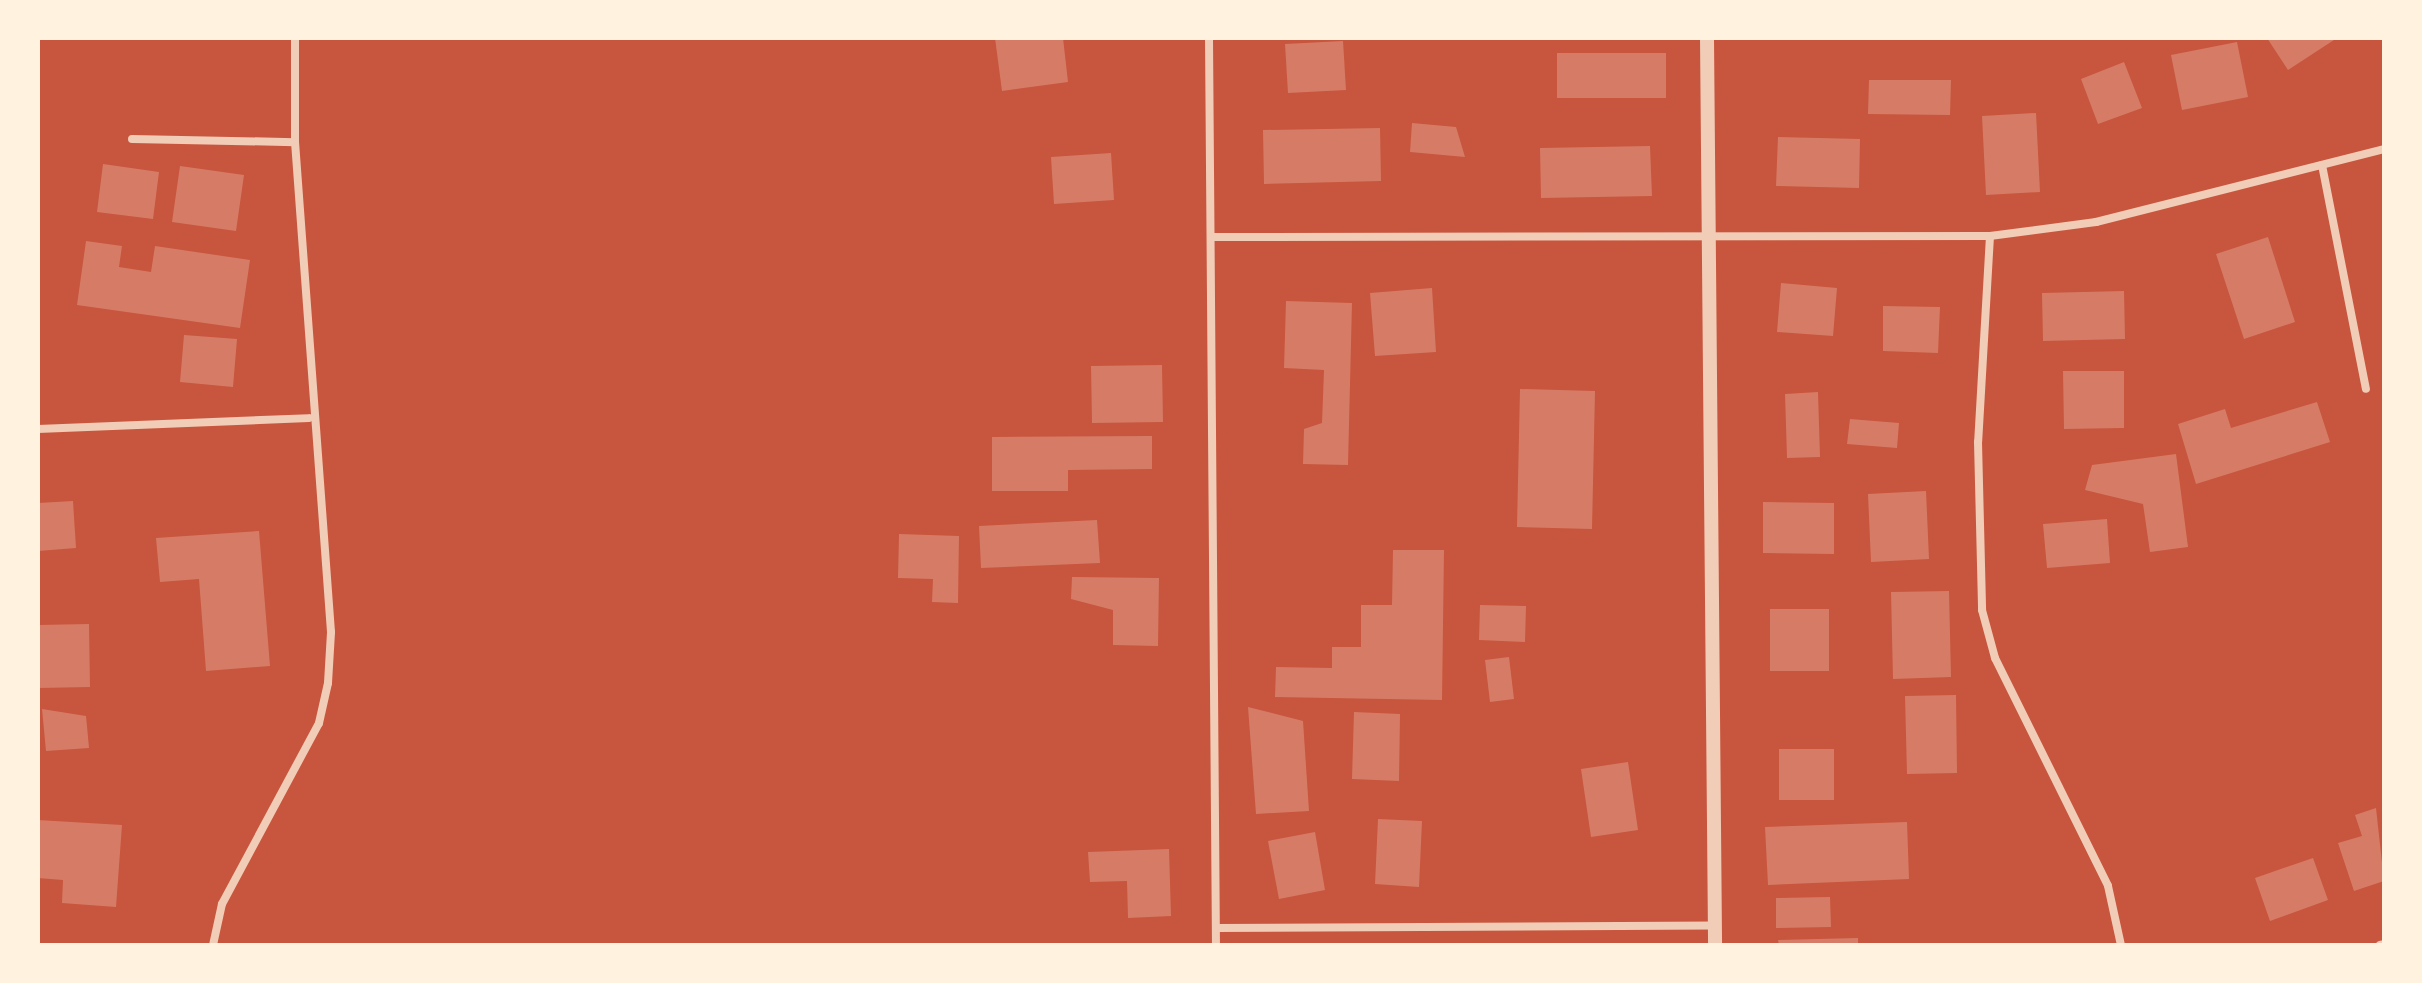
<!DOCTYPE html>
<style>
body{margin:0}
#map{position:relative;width:2422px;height:983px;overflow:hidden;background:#c8553d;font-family:Roboto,sans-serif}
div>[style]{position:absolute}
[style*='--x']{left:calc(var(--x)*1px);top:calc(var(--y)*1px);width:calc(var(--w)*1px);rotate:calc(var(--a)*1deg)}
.building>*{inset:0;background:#d67c66}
.minor>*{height:8px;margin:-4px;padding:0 4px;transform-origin:4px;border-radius:4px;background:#f1ccb7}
.tertiary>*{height:14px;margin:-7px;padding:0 7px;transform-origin:7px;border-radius:7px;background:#f1ccb7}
span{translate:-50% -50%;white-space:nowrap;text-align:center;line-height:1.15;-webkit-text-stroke:6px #fff3e0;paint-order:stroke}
.frame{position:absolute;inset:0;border:40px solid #fff3e0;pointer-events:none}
</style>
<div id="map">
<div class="building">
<i style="clip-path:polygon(995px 38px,1063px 38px,1068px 82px,1002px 91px)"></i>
<i style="clip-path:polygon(2267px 38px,2337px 38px,2288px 70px)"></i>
<i style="clip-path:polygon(1343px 41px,1346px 90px,1288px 93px,1285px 44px)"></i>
<i style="clip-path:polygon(2237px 42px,2248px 97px,2182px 110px,2171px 55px)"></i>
<i style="clip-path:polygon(1557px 53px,1666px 53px,1666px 98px,1557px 98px)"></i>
<i style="clip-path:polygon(2124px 62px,2142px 108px,2098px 124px,2081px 79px)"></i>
<i style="clip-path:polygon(1869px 80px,1951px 80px,1950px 115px,1868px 114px)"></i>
<i style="clip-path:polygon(2036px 113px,2040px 192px,1986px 195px,1982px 116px)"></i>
<i style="clip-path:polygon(1412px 123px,1456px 127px,1465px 157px,1410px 152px)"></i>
<i style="clip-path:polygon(1380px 128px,1381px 181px,1264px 184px,1263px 130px)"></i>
<i style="clip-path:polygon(1778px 137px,1860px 139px,1859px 188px,1776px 186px)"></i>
<i style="clip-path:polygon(1650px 146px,1652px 196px,1541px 198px,1540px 148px)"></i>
<i style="clip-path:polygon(1111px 153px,1114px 200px,1054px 204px,1051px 157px)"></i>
<i style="clip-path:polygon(103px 164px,159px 172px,153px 219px,97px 212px)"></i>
<i style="clip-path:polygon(180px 166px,244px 175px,236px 231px,172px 222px)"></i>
<i style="clip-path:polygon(2268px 237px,2295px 322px,2244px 339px,2216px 254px)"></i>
<i style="clip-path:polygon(86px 241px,122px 246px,119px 267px,151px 272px,155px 246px,250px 260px,240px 328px,77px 305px)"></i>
<i style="clip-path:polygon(1781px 283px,1837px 288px,1833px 336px,1777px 332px)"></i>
<i style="clip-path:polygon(1432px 288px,1436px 352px,1375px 356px,1370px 293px)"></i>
<i style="clip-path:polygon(2124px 291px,2125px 339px,2043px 341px,2042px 293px)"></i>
<i style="clip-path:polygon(1286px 301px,1352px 303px,1348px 465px,1303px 464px,1304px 429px,1322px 423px,1324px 370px,1284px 368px)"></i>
<i style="clip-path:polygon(1883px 306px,1940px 307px,1938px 353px,1883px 351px)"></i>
<i style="clip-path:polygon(184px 335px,237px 339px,233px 387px,180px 382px)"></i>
<i style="clip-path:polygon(1162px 365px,1163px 422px,1092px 423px,1091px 366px)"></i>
<i style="clip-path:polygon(2063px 371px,2124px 371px,2124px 428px,2064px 429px)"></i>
<i style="clip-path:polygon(1520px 389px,1595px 391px,1592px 529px,1517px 527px)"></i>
<i style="clip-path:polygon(1818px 392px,1820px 457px,1787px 458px,1785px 394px)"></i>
<i style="clip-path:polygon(2317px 402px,2330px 442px,2196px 484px,2178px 424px,2225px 409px,2231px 428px)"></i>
<i style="clip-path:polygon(1850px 419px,1899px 423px,1897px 448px,1847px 444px)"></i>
<i style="clip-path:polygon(1152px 436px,1152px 469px,1068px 470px,1068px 491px,992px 491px,992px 437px)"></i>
<i style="clip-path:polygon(2176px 454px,2188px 547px,2150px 552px,2143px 504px,2085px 490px,2092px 465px)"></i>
<i style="clip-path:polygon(1926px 491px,1929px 559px,1871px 562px,1868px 494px)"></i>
<i style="clip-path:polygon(73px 501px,76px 548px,38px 551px,38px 503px)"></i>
<i style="clip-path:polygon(1763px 502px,1834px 503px,1834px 554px,1763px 553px)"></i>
<i style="clip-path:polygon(2107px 519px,2110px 563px,2047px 568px,2043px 524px)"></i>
<i style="clip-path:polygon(1097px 520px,1100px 563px,981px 568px,979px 526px)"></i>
<i style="clip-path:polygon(259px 531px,270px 666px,206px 671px,199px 579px,160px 582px,156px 538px)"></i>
<i style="clip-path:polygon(899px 534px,959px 536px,958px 603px,932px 602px,933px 579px,898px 578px)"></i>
<i style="clip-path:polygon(1393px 550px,1444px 550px,1442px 700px,1275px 697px,1276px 667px,1332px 668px,1332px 647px,1361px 647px,1361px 605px,1392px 605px)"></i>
<i style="clip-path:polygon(1072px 577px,1159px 578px,1158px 646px,1113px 645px,1113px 610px,1071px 599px)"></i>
<i style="clip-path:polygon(1949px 591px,1951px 677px,1893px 679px,1891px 592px)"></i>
<i style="clip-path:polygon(1480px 605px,1526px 606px,1525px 642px,1479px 640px)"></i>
<i style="clip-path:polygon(1770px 609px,1829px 609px,1829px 671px,1770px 671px)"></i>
<i style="clip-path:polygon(89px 624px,90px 687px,38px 688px,38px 625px)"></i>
<i style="clip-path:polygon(1509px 657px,1514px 699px,1490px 702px,1485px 660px)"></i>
<i style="clip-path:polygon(1956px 695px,1957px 773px,1907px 774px,1905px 696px)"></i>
<i style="clip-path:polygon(1248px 707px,1303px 721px,1309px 811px,1256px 814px)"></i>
<i style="clip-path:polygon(42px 709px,86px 716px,89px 748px,46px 751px)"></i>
<i style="clip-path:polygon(1354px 712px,1400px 714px,1399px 781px,1352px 779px)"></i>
<i style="clip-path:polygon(1779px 749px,1834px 749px,1834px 800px,1779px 800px)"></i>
<i style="clip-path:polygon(1628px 762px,1638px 830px,1591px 837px,1581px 769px)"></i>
<i style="clip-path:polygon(2376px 808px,2384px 881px,2354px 891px,2338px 843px,2362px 836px,2355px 815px)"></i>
<i style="clip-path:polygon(1378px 819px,1422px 821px,1419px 887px,1375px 884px)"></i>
<i style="clip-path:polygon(38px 820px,122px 825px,116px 907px,62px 903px,63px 880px,38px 878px)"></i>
<i style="clip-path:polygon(1907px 822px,1909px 879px,1768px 885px,1765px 827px)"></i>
<i style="clip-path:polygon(1315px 832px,1325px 890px,1279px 899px,1268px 841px)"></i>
<i style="clip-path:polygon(1169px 849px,1171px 916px,1128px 918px,1127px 881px,1090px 882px,1088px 852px)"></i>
<i style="clip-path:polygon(2313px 858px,2328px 900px,2270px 921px,2255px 878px)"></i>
<i style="clip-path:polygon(1830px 897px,1831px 927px,1776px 928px,1776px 898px)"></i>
<i style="clip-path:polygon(1858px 938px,1858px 945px,1779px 945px,1778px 940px)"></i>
</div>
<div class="minor">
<i style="--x:1209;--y:38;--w:907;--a:89.56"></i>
<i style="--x:132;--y:139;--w:163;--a:1.1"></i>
<i style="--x:2322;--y:165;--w:228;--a:78.9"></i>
<i style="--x:1990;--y:236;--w:206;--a:93.3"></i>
<i style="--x:1978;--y:442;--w:168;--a:88.6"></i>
<i style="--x:1982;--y:610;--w:50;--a:74.8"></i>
<i style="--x:1995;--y:658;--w:254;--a:63.6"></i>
<i style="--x:2108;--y:886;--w:60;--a:77.6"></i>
<i style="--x:1211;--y:237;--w:779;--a:-0.07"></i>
<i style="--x:1990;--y:236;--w:107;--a:-7.5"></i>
<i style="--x:2096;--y:222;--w:297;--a:-14.2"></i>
<i style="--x:38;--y:429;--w:271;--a:-2.3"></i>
<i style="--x:1216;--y:928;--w:499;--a:-0.3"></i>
<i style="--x:213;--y:945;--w:42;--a:-77.6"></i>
<i style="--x:222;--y:904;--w:205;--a:-61.8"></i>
<i style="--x:319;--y:723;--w:41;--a:-77.3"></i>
<i style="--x:328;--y:683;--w:51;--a:-86.6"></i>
<i style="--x:331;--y:632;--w:491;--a:-94.2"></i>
<i style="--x:295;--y:142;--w:104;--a:-90"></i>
<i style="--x:2380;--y:945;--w:4;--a:-14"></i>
</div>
<div class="tertiary">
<i style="--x:1707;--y:38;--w:907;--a:89.49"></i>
</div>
<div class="frame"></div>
</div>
